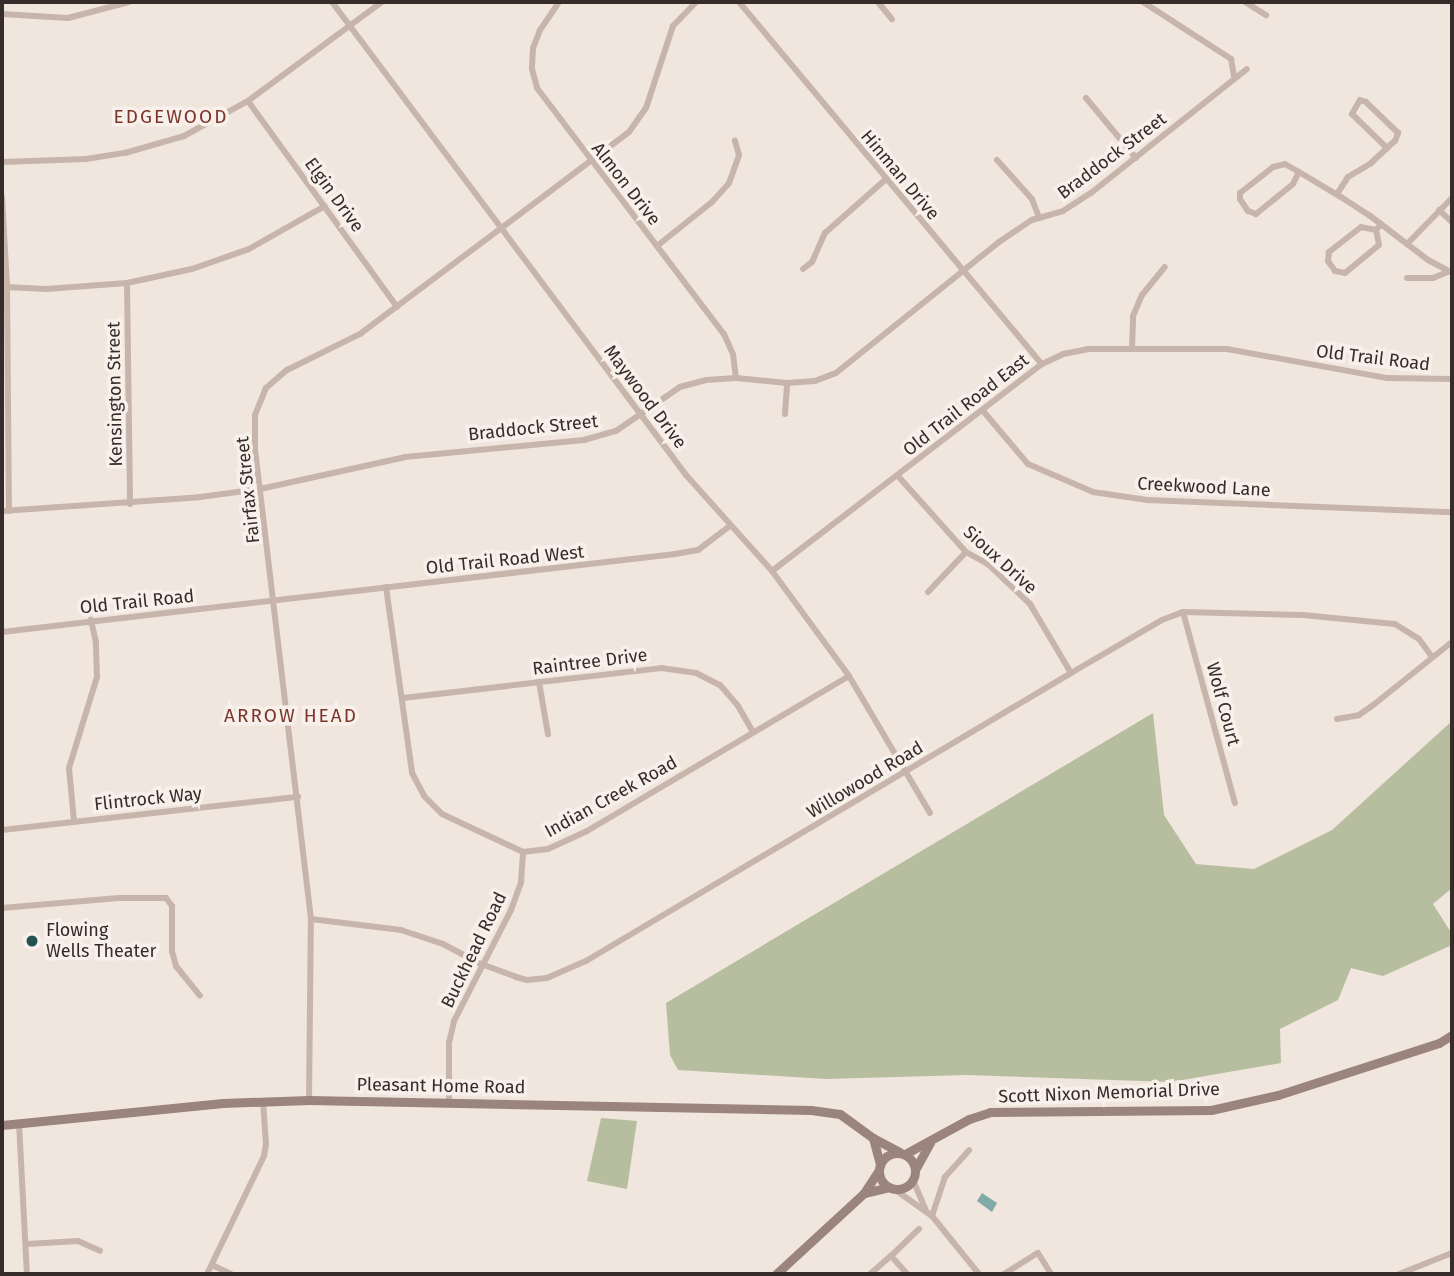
<!DOCTYPE html>
<style>
body{margin:0}
#map{position:relative;width:1454px;height:1276px;overflow:hidden;background:#f0e6de;font-family:"Fira Sans",sans-serif}
div>[style]{position:absolute}
[style*='--x']{left:calc(var(--x)*1px);top:calc(var(--y)*1px);width:calc(var(--w)*1px);rotate:calc(var(--a)*1deg)}
.green>*{inset:0;background:#b7bea0}
.water>*{inset:0;background:#80aaa7}
.street>*{height:6px;margin:-3px;padding:0 3px;transform-origin:3px;border-radius:3px;background:#c7b5ab}
.secondary>*{height:9px;margin:-4.5px;padding:0 4.5px;transform-origin:4.5px;border-radius:4.5px;background:#9a847d}
.secondary>.ring{margin:-4.5px;padding:0;box-sizing:content-box;background:none;border:9px solid #9a847d;border-radius:50%}
.dots>*{width:19px;height:19px;translate:-50% -50%;box-sizing:border-box;border:4px solid #f8f0ea;border-radius:50%}
span{translate:-50% -50%;white-space:nowrap;text-align:center;line-height:1.15;-webkit-text-stroke:7px #f8f0ea;paint-order:stroke}
.street-label{font-size:18px;color:#362c2a}
.poi-label{font-size:18px;color:#362c2a}
.left{translate:0 -50%;text-align:left}
.neighbourhood-label{font-size:19px;color:#7c352b;letter-spacing:2px}
.frame{position:absolute;inset:0;border:4px solid #362c2a;pointer-events:none}
</style>
<div id="map">
<div class="green">
<i style="clip-path:polygon(1153px 713px,1164px 815px,1196px 864px,1254px 869px,1332px 830px,1452px 721px,1452px 888px,1433px 904px,1452px 934px,1452px 945px,1383px 976px,1351px 968px,1338px 1000px,1280px 1029px,1281px 1063px,1171px 1082px,967px 1075px,826px 1079px,678px 1070px,670px 1055px,666px 1003px)"></i>
<i style="clip-path:polygon(601px 1118px,637px 1121px,627px 1189px,587px 1181px)"></i>
</div>
<div class="water">
<i style="clip-path:polygon(982px 1193px,997px 1203px,992px 1212px,977px 1201px)"></i>
</div>
<div class="street">
<i style="--x:332;--y:2;--w:591;--a:53.19"></i>
<i style="--x:686;--y:475;--w:129;--a:48.1"></i>
<i style="--x:772;--y:571;--w:130;--a:53.7"></i>
<i style="--x:849;--y:676;--w:159;--a:59.4"></i>
<i style="--x:559;--y:2;--w:34;--a:124"></i>
<i style="--x:540;--y:30;--w:19;--a:111"></i>
<i style="--x:533;--y:48;--w:21;--a:93"></i>
<i style="--x:532;--y:69;--w:20;--a:75"></i>
<i style="--x:537;--y:88;--w:309;--a:52.8"></i>
<i style="--x:724;--y:334;--w:22;--a:66"></i>
<i style="--x:733;--y:354;--w:24;--a:83"></i>
<i style="--x:739;--y:2;--w:472;--a:50.1"></i>
<i style="--x:878;--y:2;--w:22;--a:51"></i>
<i style="--x:1143;--y:2;--w:105;--a:32.9"></i>
<i style="--x:1231;--y:59;--w:17;--a:80"></i>
<i style="--x:1245;--y:2;--w:25;--a:32"></i>
<i style="--x:2;--y:14;--w:66;--a:3.5"></i>
<i style="--x:68;--y:18;--w:63;--a:-14.7"></i>
<i style="--x:1086;--y:98;--w:78;--a:50.2"></i>
<i style="--x:248;--y:101;--w:254;--a:54.1"></i>
<i style="--x:997;--y:160;--w:52;--a:48.1"></i>
<i style="--x:1032;--y:199;--w:19;--a:69"></i>
<i style="--x:2;--y:162;--w:84;--a:-2"></i>
<i style="--x:86;--y:159;--w:39;--a:-9"></i>
<i style="--x:125;--y:153;--w:61;--a:-16.1"></i>
<i style="--x:184;--y:136;--w:73;--a:-28.7"></i>
<i style="--x:248;--y:101;--w:167;--a:-36.5"></i>
<i style="--x:1299;--y:172;--w:13;--a:117"></i>
<i style="--x:1293;--y:184;--w:48;--a:141"></i>
<i style="--x:1256;--y:214;--w:9;--a:-159"></i>
<i style="--x:1248;--y:211;--w:14;--a:-124"></i>
<i style="--x:1240;--y:199;--w:6;--a:-90"></i>
<i style="--x:1240;--y:193;--w:42;--a:-38.2"></i>
<i style="--x:1273;--y:167;--w:12;--a:-14"></i>
<i style="--x:1285;--y:164;--w:16;--a:30"></i>
<i style="--x:1299;--y:172;--w:49;--a:30.8"></i>
<i style="--x:1341;--y:197;--w:33;--a:33"></i>
<i style="--x:1369;--y:215;--w:74;--a:37.3"></i>
<i style="--x:1428;--y:260;--w:27;--a:28"></i>
<i style="--x:1337;--y:194;--w:20;--a:-57"></i>
<i style="--x:1348;--y:177;--w:27;--a:-31"></i>
<i style="--x:1371;--y:163;--w:33;--a:-43"></i>
<i style="--x:1395;--y:141;--w:9;--a:-69"></i>
<i style="--x:1398;--y:133;--w:45;--a:-135.9"></i>
<i style="--x:1366;--y:102;--w:6;--a:-162"></i>
<i style="--x:1360;--y:100;--w:16;--a:120"></i>
<i style="--x:1352;--y:114;--w:49;--a:44.2"></i>
<i style="--x:2;--y:197;--w:90;--a:86.8"></i>
<i style="--x:7;--y:287;--w:224;--a:89.5"></i>
<i style="--x:1439;--y:210;--w:18;--a:43"></i>
<i style="--x:1376;--y:230;--w:15;--a:-169"></i>
<i style="--x:1361;--y:227;--w:41;--a:142"></i>
<i style="--x:1329;--y:252;--w:9;--a:96"></i>
<i style="--x:1328;--y:261;--w:12;--a:55"></i>
<i style="--x:1335;--y:271;--w:10;--a:11"></i>
<i style="--x:1345;--y:273;--w:44;--a:-39.5"></i>
<i style="--x:1379;--y:245;--w:15;--a:-101"></i>
<i style="--x:1376;--y:230;--w:8;--a:-50"></i>
<i style="--x:1407;--y:244;--w:64;--a:-45.6"></i>
<i style="--x:657;--y:246;--w:70;--a:-38.7"></i>
<i style="--x:712;--y:202;--w:25;--a:-48"></i>
<i style="--x:729;--y:183;--w:30;--a:-70"></i>
<i style="--x:739;--y:155;--w:15;--a:-106"></i>
<i style="--x:803;--y:269;--w:11;--a:-38"></i>
<i style="--x:812;--y:262;--w:32;--a:-66"></i>
<i style="--x:825;--y:233;--w:80;--a:-41.5"></i>
<i style="--x:1407;--y:278;--w:26;--a:0"></i>
<i style="--x:1433;--y:278;--w:15;--a:-23"></i>
<i style="--x:127;--y:283;--w:221;--a:89.2"></i>
<i style="--x:7;--y:287;--w:39;--a:3"></i>
<i style="--x:46;--y:289;--w:81;--a:-4.2"></i>
<i style="--x:127;--y:283;--w:66;--a:-12.2"></i>
<i style="--x:192;--y:269;--w:60;--a:-19.3"></i>
<i style="--x:249;--y:249;--w:87;--a:-29.5"></i>
<i style="--x:1132;--y:349;--w:33;--a:-88"></i>
<i style="--x:1133;--y:316;--w:23;--a:-67"></i>
<i style="--x:1142;--y:295;--w:36;--a:-51"></i>
<i style="--x:984;--y:412;--w:68;--a:49.8"></i>
<i style="--x:1028;--y:464;--w:71;--a:23.3"></i>
<i style="--x:1093;--y:492;--w:55;--a:8.4"></i>
<i style="--x:1147;--y:500;--w:305;--a:2.3"></i>
<i style="--x:785;--y:414;--w:31;--a:-86"></i>
<i style="--x:898;--y:476;--w:102;--a:48.2"></i>
<i style="--x:966;--y:552;--w:25;--a:29"></i>
<i style="--x:988;--y:564;--w:58;--a:43.6"></i>
<i style="--x:1030;--y:604;--w:80;--a:59.3"></i>
<i style="--x:2;--y:511;--w:198;--a:-4"></i>
<i style="--x:200;--y:497;--w:61;--a:-7.6"></i>
<i style="--x:260;--y:489;--w:148;--a:-12.4"></i>
<i style="--x:405;--y:457;--w:180;--a:-5.4"></i>
<i style="--x:584;--y:440;--w:33;--a:-16"></i>
<i style="--x:616;--y:431;--w:78;--a:-34.5"></i>
<i style="--x:680;--y:387;--w:27;--a:-15"></i>
<i style="--x:706;--y:380;--w:30;--a:-4"></i>
<i style="--x:736;--y:378;--w:51;--a:5.6"></i>
<i style="--x:787;--y:383;--w:28;--a:-4"></i>
<i style="--x:815;--y:381;--w:22;--a:-21"></i>
<i style="--x:836;--y:373;--w:209;--a:-38.8"></i>
<i style="--x:999;--y:242;--w:40;--a:-34"></i>
<i style="--x:1032;--y:220;--w:32;--a:-16"></i>
<i style="--x:1063;--y:211;--w:33;--a:-33"></i>
<i style="--x:1091;--y:193;--w:199;--a:-38.5"></i>
<i style="--x:772;--y:571;--w:340;--a:-37.5"></i>
<i style="--x:1042;--y:364;--w:23;--a:-25"></i>
<i style="--x:1063;--y:354;--w:25;--a:-11"></i>
<i style="--x:1088;--y:349;--w:139;--a:0"></i>
<i style="--x:1227;--y:349;--w:163;--a:10.3"></i>
<i style="--x:1387;--y:378;--w:65;--a:0.9"></i>
<i style="--x:386;--y:587;--w:188;--a:82"></i>
<i style="--x:412;--y:773;--w:26;--a:62"></i>
<i style="--x:424;--y:796;--w:25;--a:45"></i>
<i style="--x:442;--y:814;--w:89;--a:25.1"></i>
<i style="--x:523;--y:852;--w:25;--a:-7"></i>
<i style="--x:548;--y:849;--w:43;--a:-24.8"></i>
<i style="--x:587;--y:831;--w:304;--a:-30.6"></i>
<i style="--x:928;--y:592;--w:55;--a:-46.5"></i>
<i style="--x:1183;--y:612;--w:198;--a:74.8"></i>
<i style="--x:2;--y:632;--w:678;--a:-6.61"></i>
<i style="--x:675;--y:554;--w:23;--a:-10"></i>
<i style="--x:698;--y:550;--w:40;--a:-37"></i>
<i style="--x:539;--y:682;--w:53;--a:80.2"></i>
<i style="--x:403;--y:698;--w:260;--a:-6.6"></i>
<i style="--x:661;--y:668;--w:35;--a:8"></i>
<i style="--x:696;--y:673;--w:27;--a:27"></i>
<i style="--x:720;--y:685;--w:28;--a:49"></i>
<i style="--x:738;--y:706;--w:30;--a:60"></i>
<i style="--x:230;--y:709;--w:12;--a:35"></i>
<i style="--x:240;--y:716;--w:48;--a:-7.1"></i>
<i style="--x:1337;--y:719;--w:22;--a:-10"></i>
<i style="--x:1359;--y:715;--w:16;--a:-35"></i>
<i style="--x:1372;--y:706;--w:102;--a:-38.7"></i>
<i style="--x:74;--y:821;--w:53;--a:-95.4"></i>
<i style="--x:69;--y:768;--w:95;--a:-72.9"></i>
<i style="--x:97;--y:677;--w:35;--a:-92"></i>
<i style="--x:96;--y:642;--w:23;--a:-103"></i>
<i style="--x:2;--y:830;--w:298;--a:-6.4"></i>
<i style="--x:2;--y:908;--w:117;--a:-4.9"></i>
<i style="--x:119;--y:898;--w:47;--a:0"></i>
<i style="--x:166;--y:898;--w:10;--a:53"></i>
<i style="--x:172;--y:906;--w:45;--a:90"></i>
<i style="--x:172;--y:951;--w:16;--a:75"></i>
<i style="--x:176;--y:966;--w:38;--a:51"></i>
<i style="--x:311;--y:919;--w:91;--a:7"></i>
<i style="--x:401;--y:930;--w:44;--a:18.4"></i>
<i style="--x:443;--y:944;--w:43;--a:27.8"></i>
<i style="--x:481;--y:964;--w:37;--a:20"></i>
<i style="--x:516;--y:977;--w:11;--a:15"></i>
<i style="--x:527;--y:980;--w:20;--a:-6"></i>
<i style="--x:547;--y:978;--w:43;--a:-23.6"></i>
<i style="--x:586;--y:961;--w:564;--a:-30.7"></i>
<i style="--x:1071;--y:673;--w:105;--a:-30.2"></i>
<i style="--x:1162;--y:620;--w:22;--a:-21"></i>
<i style="--x:1183;--y:612;--w:120;--a:1.4"></i>
<i style="--x:1303;--y:615;--w:92;--a:5.6"></i>
<i style="--x:1395;--y:624;--w:28;--a:32"></i>
<i style="--x:1419;--y:639;--w:22;--a:54"></i>
<i style="--x:309;--y:1100;--w:181;--a:-89.4"></i>
<i style="--x:311;--y:919;--w:474;--a:-96.8"></i>
<i style="--x:255;--y:448;--w:33;--a:-90"></i>
<i style="--x:255;--y:415;--w:29;--a:-68"></i>
<i style="--x:266;--y:388;--w:28;--a:-41"></i>
<i style="--x:287;--y:370;--w:81;--a:-26.3"></i>
<i style="--x:360;--y:334;--w:336;--a:-36.9"></i>
<i style="--x:629;--y:132;--w:29;--a:-55"></i>
<i style="--x:646;--y:108;--w:86;--a:-71.8"></i>
<i style="--x:673;--y:26;--w:33;--a:-46"></i>
<i style="--x:449;--y:1101;--w:58;--a:-90"></i>
<i style="--x:449;--y:1043;--w:23;--a:-77"></i>
<i style="--x:454;--y:1021;--w:125;--a:-62.8"></i>
<i style="--x:511;--y:910;--w:30;--a:-70"></i>
<i style="--x:521;--y:882;--w:30;--a:-86"></i>
<i style="--x:19;--y:1123;--w:151;--a:87"></i>
<i style="--x:913;--y:1180;--w:33;--a:67"></i>
<i style="--x:894;--y:1189;--w:47;--a:35.4"></i>
<i style="--x:932;--y:1216;--w:75;--a:51"></i>
<i style="--x:932;--y:1216;--w:41;--a:-71.6"></i>
<i style="--x:945;--y:1177;--w:36;--a:-48"></i>
<i style="--x:27;--y:1244;--w:51;--a:-3.4"></i>
<i style="--x:78;--y:1241;--w:24;--a:24"></i>
<i style="--x:891;--y:1256;--w:39;--a:-44"></i>
<i style="--x:212;--y:1265;--w:21;--a:25"></i>
<i style="--x:207;--y:1274;--w:131;--a:-64.2"></i>
<i style="--x:264;--y:1156;--w:12;--a:-81"></i>
<i style="--x:266;--y:1144;--w:43;--a:-94"></i>
<i style="--x:870;--y:1274;--w:28;--a:-41"></i>
<i style="--x:891;--y:1256;--w:24;--a:48"></i>
<i style="--x:1004;--y:1274;--w:40;--a:-32"></i>
<i style="--x:1038;--y:1253;--w:25;--a:58"></i>
<i style="--x:1399;--y:1274;--w:57;--a:-21.6"></i>
</div>
<div class="secondary">
<i style="--x:2;--y:1125;--w:222;--a:-5.7"></i>
<i style="--x:223;--y:1103;--w:86;--a:-2"></i>
<i style="--x:309;--y:1100;--w:502;--a:1.14"></i>
<i style="--x:811;--y:1110;--w:29;--a:8"></i>
<i style="--x:840;--y:1114;--w:41;--a:36"></i>
<i style="--x:873;--y:1138;--w:30;--a:28"></i>
<i style="--x:873;--y:1138;--w:28;--a:75"></i>
<i class="ring" style="left:879px;top:1153px;width:27px;height:27px"></i>
<i style="--x:905;--y:1154;--w:73;--a:-28.7"></i>
<i style="--x:969;--y:1119;--w:22;--a:-18"></i>
<i style="--x:990;--y:1112;--w:221;--a:-0.5"></i>
<i style="--x:1211;--y:1110;--w:69;--a:-12.6"></i>
<i style="--x:1278;--y:1095;--w:169;--a:-17.9"></i>
<i style="--x:1439;--y:1043;--w:15;--a:-32"></i>
<i style="--x:916;--y:1168;--w:29;--a:-61"></i>
<i style="--x:864;--y:1193;--w:26;--a:-13"></i>
<i style="--x:776;--y:1274;--w:120;--a:-42.6"></i>
<i style="--x:864;--y:1193;--w:27;--a:-57"></i>
</div>
<div class="dots">
<i style="left:32px;top:941px;background:#235350"></i>
</div>
<div class="street-label">
<span style="left:1112px;top:156px;rotate:-37deg">Braddock Street</span>
<span style="left:900px;top:175px;rotate:50deg">Hinman Drive</span>
<span style="left:626px;top:184px;rotate:52deg">Almon Drive</span>
<span style="left:334px;top:195px;rotate:54deg">Elgin Drive</span>
<span style="left:1373px;top:358px;rotate:7deg">Old Trail Road</span>
<span style="left:115px;top:394px;rotate:-91deg">Kensington Street</span>
<span style="left:645px;top:397px;rotate:53deg">Maywood Drive</span>
<span style="left:966px;top:405px;rotate:-38deg">Old Trail Road East</span>
<span style="left:533px;top:428px;rotate:-6deg">Braddock Street</span>
<span style="left:1204px;top:487px;rotate:3deg">Creekwood Lane</span>
<span style="left:248px;top:490px;rotate:-96deg">Fairfax Street</span>
<span style="left:505px;top:560px;rotate:-6deg">Old Trail Road West</span>
<span style="left:1000px;top:560px;rotate:42deg">Sioux Drive</span>
<span style="left:137px;top:602px;rotate:-6deg">Old Trail Road</span>
<span style="left:590px;top:662px;rotate:-7deg">Raintree Drive</span>
<span style="left:1223px;top:704px;rotate:75deg">Wolf Court</span>
<span style="left:865px;top:780px;rotate:-31deg">Willowood Road</span>
<span style="left:611px;top:797px;rotate:-29deg">Indian Creek Road</span>
<span style="left:148px;top:799px;rotate:-6deg">Flintrock Way</span>
<span style="left:474px;top:950px;rotate:-64deg">Buckhead Road</span>
<span style="left:441px;top:1086px;rotate:1deg">Pleasant Home Road</span>
<span style="left:1109px;top:1093px;rotate:-2deg">Scott Nixon Memorial Drive</span>
</div>
<div class="poi-label">
<span class="left" style="left:46px;top:941px">Flowing<br>Wells Theater</span>
</div>
<div class="neighbourhood-label">
<span style="left:171px;top:117px">EDGEWOOD</span>
<span style="left:291px;top:716px">ARROW HEAD</span>
</div>
<div class="frame"></div>
</div>
